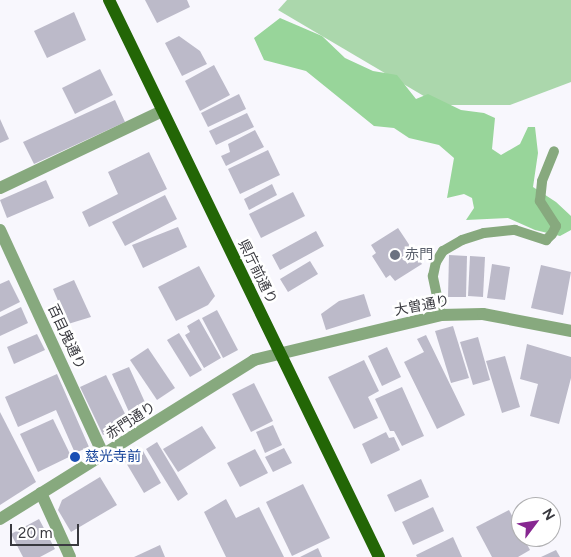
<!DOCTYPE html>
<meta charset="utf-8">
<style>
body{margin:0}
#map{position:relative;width:571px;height:557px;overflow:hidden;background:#f8f7fd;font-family:Figtree,"Noto Sans JP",sans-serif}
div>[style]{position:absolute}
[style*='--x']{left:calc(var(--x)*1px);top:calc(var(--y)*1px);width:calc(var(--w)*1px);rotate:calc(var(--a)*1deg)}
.green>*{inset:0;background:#abd7ac}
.forest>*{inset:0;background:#98d59a}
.building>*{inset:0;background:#bcbac9}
.service>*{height:10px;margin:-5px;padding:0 5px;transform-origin:5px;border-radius:5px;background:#87a97e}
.minor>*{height:12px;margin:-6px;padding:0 6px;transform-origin:6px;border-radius:6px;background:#87a97e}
.tertiary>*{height:12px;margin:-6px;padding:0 6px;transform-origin:6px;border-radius:6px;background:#87a97e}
.primary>*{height:12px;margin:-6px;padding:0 6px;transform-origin:6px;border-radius:6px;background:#236606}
.dots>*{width:14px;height:14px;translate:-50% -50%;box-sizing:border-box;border:2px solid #fff;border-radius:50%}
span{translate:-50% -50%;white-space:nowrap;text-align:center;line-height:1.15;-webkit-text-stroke:5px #fff;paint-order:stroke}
.worship-label{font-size:14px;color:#5b616d}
.left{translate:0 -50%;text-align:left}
.street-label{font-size:14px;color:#39393f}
.transit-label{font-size:14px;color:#164399}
.north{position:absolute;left:511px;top:497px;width:50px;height:50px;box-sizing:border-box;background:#fff;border:1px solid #b0b0b2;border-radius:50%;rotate:59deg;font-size:14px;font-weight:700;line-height:20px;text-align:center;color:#39393f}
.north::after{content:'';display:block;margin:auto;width:18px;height:22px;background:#872791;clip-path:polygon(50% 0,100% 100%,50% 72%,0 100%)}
.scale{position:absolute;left:10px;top:524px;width:69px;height:22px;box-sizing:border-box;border:2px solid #39393f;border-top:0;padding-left:6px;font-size:15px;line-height:18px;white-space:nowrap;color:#39393f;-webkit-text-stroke:4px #fff;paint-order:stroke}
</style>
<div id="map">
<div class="green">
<i style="clip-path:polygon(287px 0,571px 0,571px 82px,510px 105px,439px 105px,278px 10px)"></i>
</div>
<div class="forest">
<i style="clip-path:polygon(280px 18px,322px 36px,345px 58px,373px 71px,397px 75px,416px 99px,428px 94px,461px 110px,484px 113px,495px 118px,492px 149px,501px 155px,520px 144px,528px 127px,535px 127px,538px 153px,533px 187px,556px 202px,571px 216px,571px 230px,560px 236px,535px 230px,508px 218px,466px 220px,474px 208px,472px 198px,464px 194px,447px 198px,454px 158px,439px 145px,409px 138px,394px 128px,374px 126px,306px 71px,264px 60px,254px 38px)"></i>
</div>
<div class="building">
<i style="clip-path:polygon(145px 0,187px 0,190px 7px,157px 23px)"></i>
<i style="clip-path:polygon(74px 12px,86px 40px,47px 58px,34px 31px)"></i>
<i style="clip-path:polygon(179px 36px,200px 51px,207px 64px,182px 76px,165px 43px)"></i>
<i style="clip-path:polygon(214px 65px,230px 95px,200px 111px,185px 81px)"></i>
<i style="clip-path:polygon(100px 69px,113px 95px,75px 114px,62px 88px)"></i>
<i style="clip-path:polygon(239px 94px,246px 109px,208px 127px,201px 113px)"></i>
<i style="clip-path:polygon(115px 100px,125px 122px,34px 164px,23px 142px)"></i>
<i style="clip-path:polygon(247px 113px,254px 127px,216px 145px,209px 131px)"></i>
<i style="clip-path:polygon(0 119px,9px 139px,0 143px)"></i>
<i style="clip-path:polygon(255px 130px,264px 147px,226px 166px,221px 156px,230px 152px,228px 144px)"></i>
<i style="clip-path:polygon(268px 150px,280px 175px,240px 194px,228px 169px)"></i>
<i style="clip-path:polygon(149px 152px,167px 189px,89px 227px,82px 212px,118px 194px,108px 172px)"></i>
<i style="clip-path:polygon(46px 180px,54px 198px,7px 218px,0 200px)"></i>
<i style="clip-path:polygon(272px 184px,277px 195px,249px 210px,244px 199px)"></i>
<i style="clip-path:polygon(293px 192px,305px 216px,261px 238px,249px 214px)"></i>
<i style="clip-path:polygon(165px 195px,177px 219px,125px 246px,112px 222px)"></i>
<i style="clip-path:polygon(178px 227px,187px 247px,143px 268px,132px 245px)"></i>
<i style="clip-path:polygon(398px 228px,422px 264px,395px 281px,390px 275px,386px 278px,372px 256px,376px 253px,371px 245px)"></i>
<i style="clip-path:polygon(316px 231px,324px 246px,280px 270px,272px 255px)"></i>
<i style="clip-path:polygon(449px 255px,467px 256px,466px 297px,448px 297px)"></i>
<i style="clip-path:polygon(470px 256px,485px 257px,483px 297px,468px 296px)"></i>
<i style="clip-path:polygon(310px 261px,318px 274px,288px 292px,280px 279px)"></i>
<i style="clip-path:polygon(492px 264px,510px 267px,505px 300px,487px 298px)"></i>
<i style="clip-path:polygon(541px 265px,571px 272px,563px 315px,531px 308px)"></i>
<i style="clip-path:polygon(199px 266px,215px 296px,208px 305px,176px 321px,158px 287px)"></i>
<i style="clip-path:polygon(9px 280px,20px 302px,0 312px,0 284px)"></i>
<i style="clip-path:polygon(74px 280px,91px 317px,68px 324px,53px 289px)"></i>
<i style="clip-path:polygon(364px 294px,371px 316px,326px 330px,321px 314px,339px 301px)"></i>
<i style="clip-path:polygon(21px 307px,28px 323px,0 336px,0 317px)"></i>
<i style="clip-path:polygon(217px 310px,238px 350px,223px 358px,202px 318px)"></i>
<i style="clip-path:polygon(199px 319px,221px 358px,204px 368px,185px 335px,190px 332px,187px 326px)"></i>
<i style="clip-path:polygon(453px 326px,469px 378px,451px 383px,435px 331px)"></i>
<i style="clip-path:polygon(179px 333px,202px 370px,190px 377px,167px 340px)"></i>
<i style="clip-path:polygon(37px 334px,45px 350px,14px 364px,7px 347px)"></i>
<i style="clip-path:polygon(426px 335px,465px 415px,437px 429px,404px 362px,424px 352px,417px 339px)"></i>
<i style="clip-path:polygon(478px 337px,490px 380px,473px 385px,460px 342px)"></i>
<i style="clip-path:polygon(527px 344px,571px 357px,571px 378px,559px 424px,530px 416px,538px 384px,520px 379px)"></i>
<i style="clip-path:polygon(387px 347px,401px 377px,382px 386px,368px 356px)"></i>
<i style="clip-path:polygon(148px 348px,175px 388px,157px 400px,130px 360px)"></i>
<i style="clip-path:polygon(505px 356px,520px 407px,502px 413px,486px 361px)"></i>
<i style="clip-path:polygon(364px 360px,379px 391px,368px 397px,378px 418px,354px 429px,328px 377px)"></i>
<i style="clip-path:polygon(129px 367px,148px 409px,141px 413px,138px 408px,129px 412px,112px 374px)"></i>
<i style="clip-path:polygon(57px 374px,89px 447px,75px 453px,56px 410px,18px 427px,5px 397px)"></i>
<i style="clip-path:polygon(106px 375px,129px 422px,103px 435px,80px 387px)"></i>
<i style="clip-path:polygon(254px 383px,273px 421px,251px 432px,232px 394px)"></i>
<i style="clip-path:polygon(402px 387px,424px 436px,402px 446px,394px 431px,390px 431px,375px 399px)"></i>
<i style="clip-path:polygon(0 412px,36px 482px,0 505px)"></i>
<i style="clip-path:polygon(53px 419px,71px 456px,38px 472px,20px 434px)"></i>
<i style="clip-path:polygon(273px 425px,282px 445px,265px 453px,256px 432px)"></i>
<i style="clip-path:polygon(202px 426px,216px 448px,178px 472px,163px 449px)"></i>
<i style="clip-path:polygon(386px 432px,389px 438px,394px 437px,400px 450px,371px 464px,362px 444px)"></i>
<i style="clip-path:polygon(157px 442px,188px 494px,178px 501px,146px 449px)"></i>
<i style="clip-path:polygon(284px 448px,292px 463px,273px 472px,265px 457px)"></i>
<i style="clip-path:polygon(255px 449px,268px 473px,240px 487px,227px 463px)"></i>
<i style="clip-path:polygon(143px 451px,161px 483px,144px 493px,125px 461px)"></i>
<i style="clip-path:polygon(100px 477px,117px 505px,71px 532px,58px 510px,62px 500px)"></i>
<i style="clip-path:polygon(421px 479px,429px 497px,395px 512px,387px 495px)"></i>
<i style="clip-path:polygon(303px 484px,330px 538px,292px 556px,266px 502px)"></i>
<i style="clip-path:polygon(226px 499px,236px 518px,259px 507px,284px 557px,226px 557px,204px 512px)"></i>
<i style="clip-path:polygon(433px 507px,444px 531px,413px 545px,402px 522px)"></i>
<i style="clip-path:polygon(509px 510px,530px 550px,518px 557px,492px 557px,476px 527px)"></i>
<i style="clip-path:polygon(39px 519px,55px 549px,40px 557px,23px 557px,11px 534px)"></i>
<i style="clip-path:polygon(453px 537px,462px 557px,417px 557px,416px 555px)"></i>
<i style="clip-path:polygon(160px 545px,165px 557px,134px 557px)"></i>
<i style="clip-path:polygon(318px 548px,322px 557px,300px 557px)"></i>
<i style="clip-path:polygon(556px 550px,560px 557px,541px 557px)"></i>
</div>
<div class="service">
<i style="--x:441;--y:315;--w:40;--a:-102"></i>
<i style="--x:433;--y:276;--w:14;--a:-78"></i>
<i style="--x:436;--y:262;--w:13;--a:-58"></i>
<i style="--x:443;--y:251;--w:22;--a:-30"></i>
<i style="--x:462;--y:240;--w:23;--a:-18"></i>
<i style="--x:484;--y:233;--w:31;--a:-6"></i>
<i style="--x:515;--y:230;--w:33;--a:18"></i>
<i style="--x:546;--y:240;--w:8;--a:-45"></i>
<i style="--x:552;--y:234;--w:9;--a:-63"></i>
<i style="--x:556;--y:226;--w:30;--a:-123"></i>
<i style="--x:540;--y:201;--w:20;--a:-84"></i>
<i style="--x:542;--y:181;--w:32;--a:-68"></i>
</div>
<div class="minor">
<i style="--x:0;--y:188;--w:179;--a:-25.4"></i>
<i style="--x:0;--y:230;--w:249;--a:65.3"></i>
<i style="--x:41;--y:493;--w:70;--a:65.6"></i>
</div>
<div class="tertiary">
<i style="--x:0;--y:519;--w:300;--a:-32"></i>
<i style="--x:254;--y:360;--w:192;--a:-13.5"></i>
<i style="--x:441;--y:315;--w:42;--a:-1.4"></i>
<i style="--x:483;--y:314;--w:90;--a:10.9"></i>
</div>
<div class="primary">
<i style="--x:109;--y:0;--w:619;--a:64.14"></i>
</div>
<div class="dots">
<i style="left:395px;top:255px;background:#6b7280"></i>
<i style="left:75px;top:457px;background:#1a4fb4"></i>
</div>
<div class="worship-label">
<span class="left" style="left:405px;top:255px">赤門</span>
</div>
<div class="street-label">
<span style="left:257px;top:272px;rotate:64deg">県庁前通り</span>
<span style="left:422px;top:306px;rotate:-11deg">大曽通り</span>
<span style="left:66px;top:337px;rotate:65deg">百目鬼通り</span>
<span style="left:131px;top:421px;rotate:-33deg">赤門通り</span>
</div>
<div class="transit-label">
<span class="left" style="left:85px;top:457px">慈光寺前</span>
</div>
<div class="north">N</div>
<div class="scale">20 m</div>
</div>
